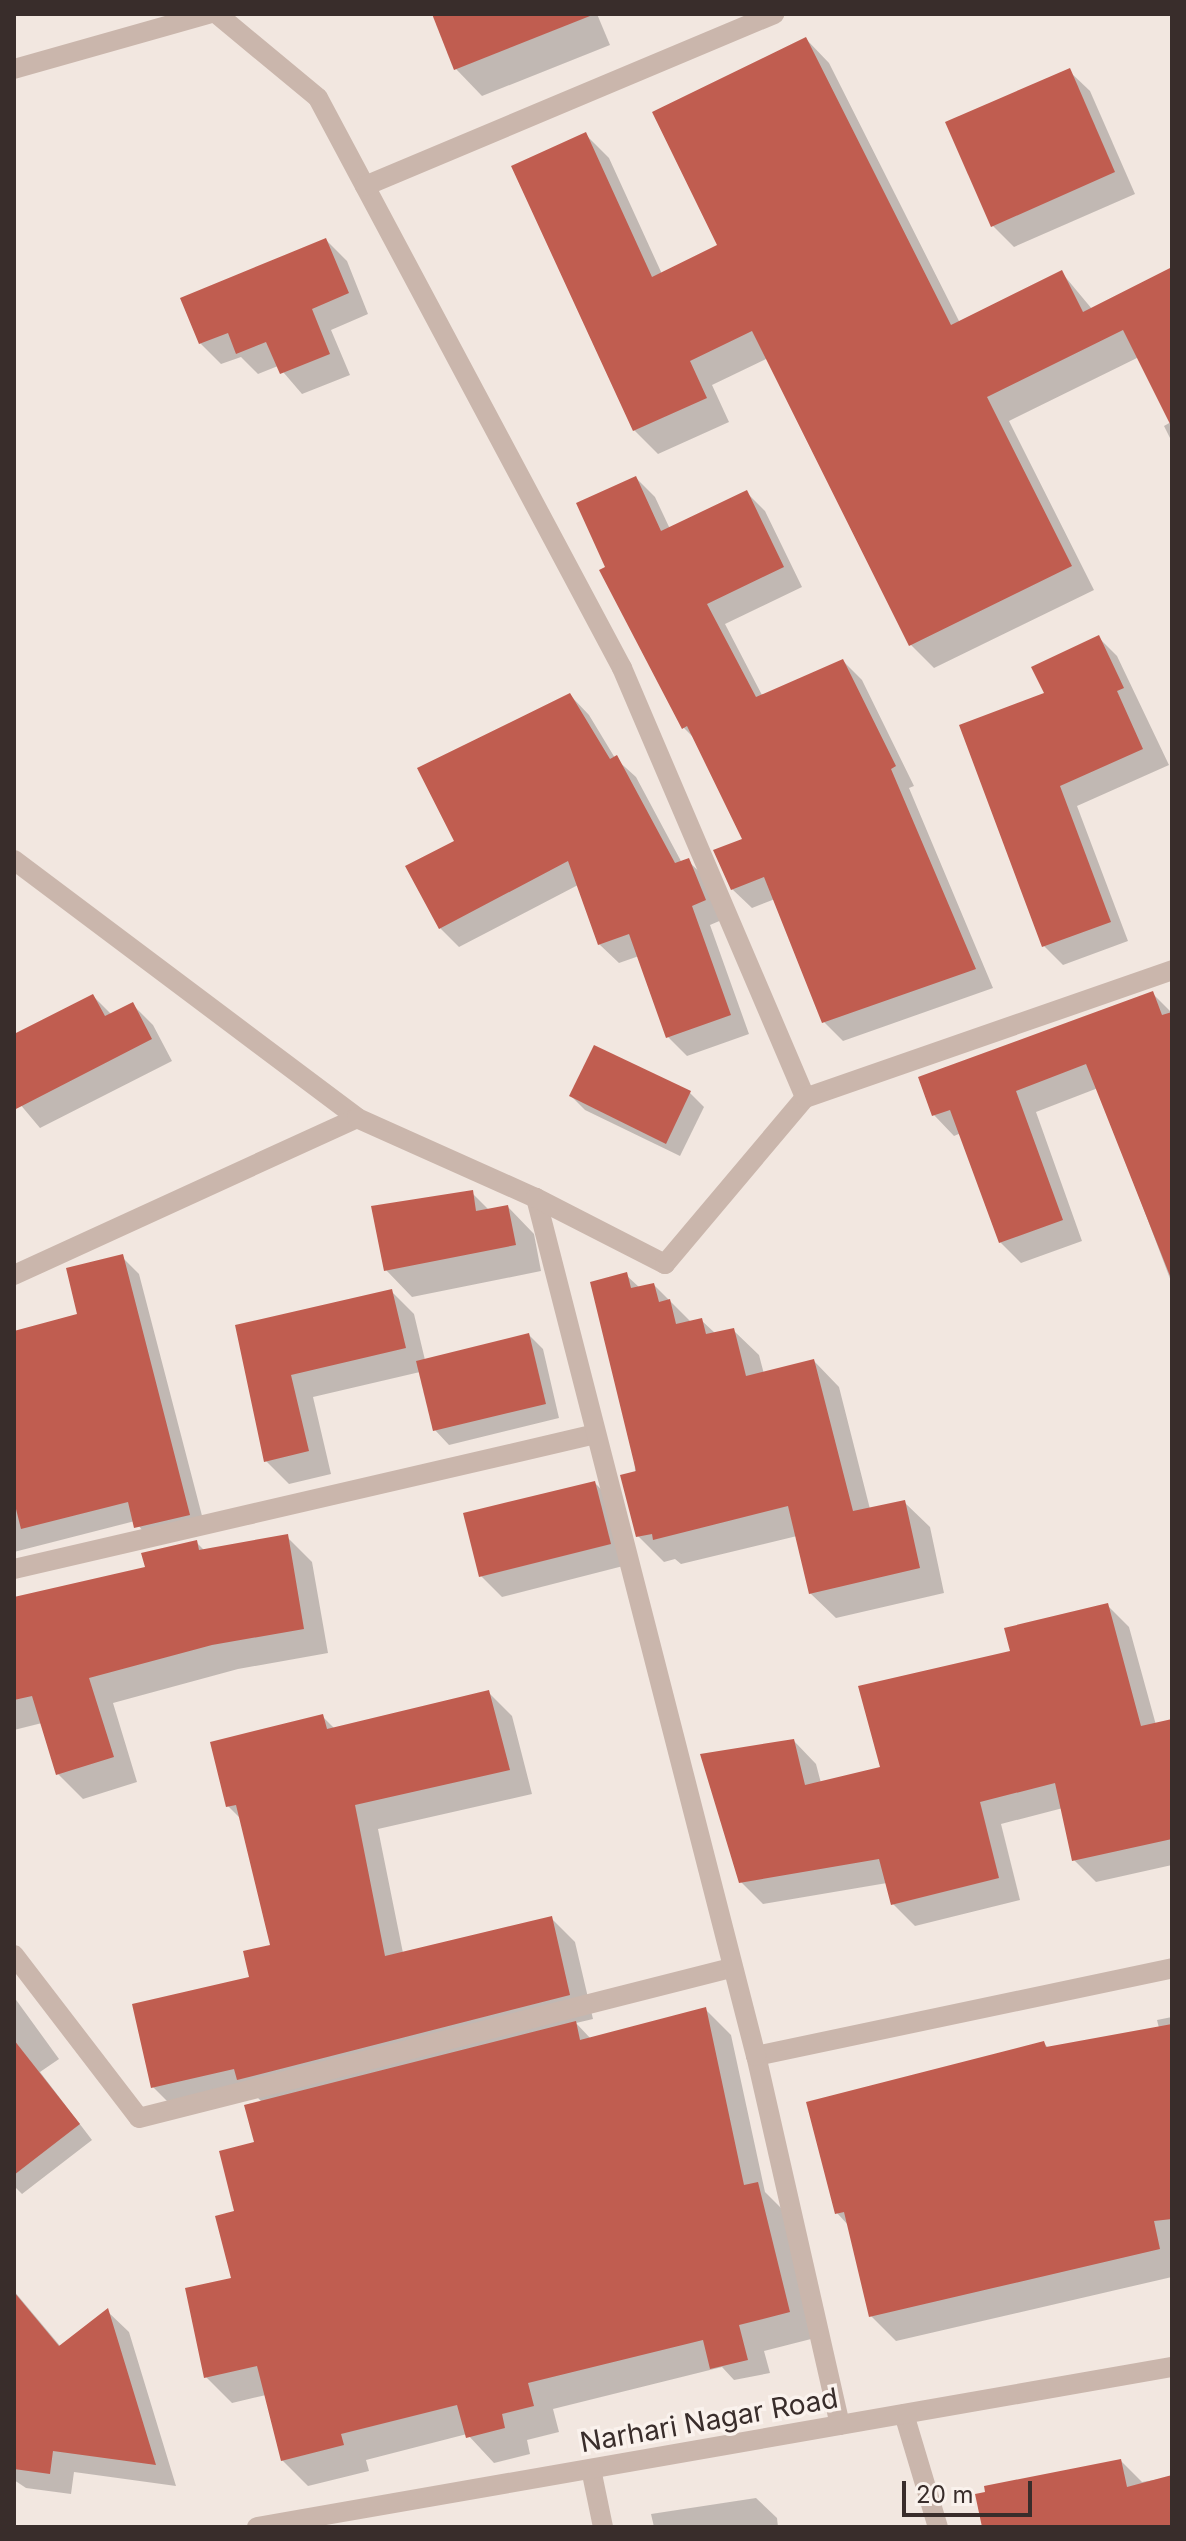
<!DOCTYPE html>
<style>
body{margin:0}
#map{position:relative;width:1186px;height:2541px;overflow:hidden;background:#f2e7e0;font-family:Inter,sans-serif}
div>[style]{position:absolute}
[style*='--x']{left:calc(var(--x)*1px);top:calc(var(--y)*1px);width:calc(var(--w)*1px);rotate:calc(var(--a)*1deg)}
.shadow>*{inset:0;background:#0003}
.building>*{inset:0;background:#c05d50}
.minor>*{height:20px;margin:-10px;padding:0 10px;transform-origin:10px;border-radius:10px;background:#cab6ac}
span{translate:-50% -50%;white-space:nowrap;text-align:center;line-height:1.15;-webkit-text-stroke:7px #faf2ed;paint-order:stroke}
.street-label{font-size:28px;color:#392d2b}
.frame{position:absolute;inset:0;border:16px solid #392d2b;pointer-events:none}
.scale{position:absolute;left:902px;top:2481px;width:130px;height:36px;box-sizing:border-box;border:4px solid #392d2b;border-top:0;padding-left:10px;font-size:24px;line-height:28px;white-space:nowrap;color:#392d2b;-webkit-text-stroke:6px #faf2ed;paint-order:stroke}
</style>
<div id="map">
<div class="shadow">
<i style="clip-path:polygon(434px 14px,597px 14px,610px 45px,482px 96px,456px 69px)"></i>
<i style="clip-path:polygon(806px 39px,829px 63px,960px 323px,1062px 273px,1092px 309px,1172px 280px,1172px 442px,1164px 426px,1171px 422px,1139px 357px,1009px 421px,1094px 590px,934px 668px,911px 645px,768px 358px,712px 385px,729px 422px,658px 454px,634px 430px,585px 134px,609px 158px,662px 274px,720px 246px)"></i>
<i style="clip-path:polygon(1069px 71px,1090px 91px,1135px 194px,1014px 247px,993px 226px,948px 124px)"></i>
<i style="clip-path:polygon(326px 240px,347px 261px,368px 314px,331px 330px,350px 375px,302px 394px,278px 366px,258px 374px,241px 357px,221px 364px,200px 343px)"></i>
<i style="clip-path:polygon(636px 478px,655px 497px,670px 529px,746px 492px,765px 511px,802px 587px,725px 624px,763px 697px,843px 661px,862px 680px,914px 786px,909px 788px,993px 988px,843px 1041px,824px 1022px,775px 899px,752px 908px,732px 889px,745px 840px,696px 740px,684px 728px,608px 568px)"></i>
<i style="clip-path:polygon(1098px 637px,1117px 656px,1169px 765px,1077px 806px,1128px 941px,1063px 965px,1044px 946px,1047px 694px)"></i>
<i style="clip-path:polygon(570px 695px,589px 715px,615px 758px,636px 777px,682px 863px,688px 861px,708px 880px,724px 919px,710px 925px,749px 1034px,687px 1056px,668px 1037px,639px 956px,619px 963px,599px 944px,578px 885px,459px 947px,440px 928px,457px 841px)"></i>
<i style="clip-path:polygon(1152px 993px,1172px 1013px,1172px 1284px,1098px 1088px,1036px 1112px,1082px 1241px,1021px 1263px,1000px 1242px,961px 1133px,954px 1136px,934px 1115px)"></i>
<i style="clip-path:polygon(93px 996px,112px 1015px,132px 1004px,153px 1025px,172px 1061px,40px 1128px,14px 1097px,14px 1036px)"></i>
<i style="clip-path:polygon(595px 1047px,690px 1093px,704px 1107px,680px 1156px,585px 1110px,571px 1096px)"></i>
<i style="clip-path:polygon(472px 1193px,490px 1211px,508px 1207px,534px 1234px,541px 1271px,412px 1297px,386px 1270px,373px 1207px)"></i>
<i style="clip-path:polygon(122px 1257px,139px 1274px,206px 1531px,153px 1544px,135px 1521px,14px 1552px,14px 1333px,79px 1316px)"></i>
<i style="clip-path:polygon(626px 1275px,640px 1288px,654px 1285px,691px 1322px,701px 1320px,716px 1334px,733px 1330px,759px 1355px,764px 1374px,814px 1361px,839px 1387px,870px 1509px,904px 1502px,930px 1527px,944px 1593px,836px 1618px,810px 1593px,797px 1536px,681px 1564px,675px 1559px,664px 1562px,638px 1536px)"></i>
<i style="clip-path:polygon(391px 1291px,414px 1314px,425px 1360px,529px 1335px,543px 1349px,559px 1418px,449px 1445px,435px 1430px,420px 1372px,313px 1397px,331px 1474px,289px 1484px,266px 1461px,238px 1327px)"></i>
<i style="clip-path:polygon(595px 1483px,615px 1504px,631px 1564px,502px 1597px,481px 1576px)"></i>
<i style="clip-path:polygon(287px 1537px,312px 1562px,328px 1653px,238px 1669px,113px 1703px,137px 1782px,83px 1799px,58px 1774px,42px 1723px,14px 1730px,14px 1599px,147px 1568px,196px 1542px,205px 1551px)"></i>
<i style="clip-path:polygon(1107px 1605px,1129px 1627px,1156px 1725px,1172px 1721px,1172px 1865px,1096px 1882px,1074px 1860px,1063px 1808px,1001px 1824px,1020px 1900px,915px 1926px,893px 1904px,887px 1883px,763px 1904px,741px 1882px,794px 1741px,816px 1764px,821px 1783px,882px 1768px,1012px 1653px)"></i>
<i style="clip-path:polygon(488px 1692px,512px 1716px,532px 1794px,378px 1829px,403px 1953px,551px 1918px,575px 1942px,593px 2019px,576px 2023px,591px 2039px,705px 2009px,731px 2035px,765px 2192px,783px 2210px,815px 2338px,764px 2351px,770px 2373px,734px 2380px,722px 2367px,553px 2409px,559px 2432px,527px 2440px,530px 2454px,494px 2463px,467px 2434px,366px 2460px,369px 2471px,308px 2486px,282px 2460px,266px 2395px,232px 2403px,206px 2377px,234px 2279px,262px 2102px,253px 2093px,177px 2111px,153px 2087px,252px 1979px,272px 1946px,242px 1820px,228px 1806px,322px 1716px,335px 1729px)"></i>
<i style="clip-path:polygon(14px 1997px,59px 2059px,40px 2072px,92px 2140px,22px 2194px,14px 2186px)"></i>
<i style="clip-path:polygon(1172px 2017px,1172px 2160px,1158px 2162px,1172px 2222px,1172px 2277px,896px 2341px,871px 2316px,849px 2226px,837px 2213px,1044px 2043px,1049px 2049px,1159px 2028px,1157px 2020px)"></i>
<i style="clip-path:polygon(14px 2291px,61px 2347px,107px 2311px,129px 2332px,176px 2486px,74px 2472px,71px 2494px,26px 2488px,14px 2480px)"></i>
<i style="clip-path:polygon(1121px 2461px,1142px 2482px,1172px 2477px,1172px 2527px,984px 2527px)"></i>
<i style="clip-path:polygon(756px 2498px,777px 2518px,778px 2527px,654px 2527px,651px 2514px)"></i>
</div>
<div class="building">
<i style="clip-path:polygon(432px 14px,590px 14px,590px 16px,454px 70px)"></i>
<i style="clip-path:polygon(806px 37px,951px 325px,1062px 270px,1083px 312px,1172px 267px,1172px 428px,1123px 330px,987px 397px,1072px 566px,909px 646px,752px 331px,690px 361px,707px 398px,633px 431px,511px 166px,586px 132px,652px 277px,717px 245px,652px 112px)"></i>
<i style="clip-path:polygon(1070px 68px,1115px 172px,991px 227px,945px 122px)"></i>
<i style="clip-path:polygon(326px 238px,349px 293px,312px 309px,330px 354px,280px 374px,266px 342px,236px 354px,228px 333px,199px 344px,180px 298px)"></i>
<i style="clip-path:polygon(636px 476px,661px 531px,747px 490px,784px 567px,707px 604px,756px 697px,843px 659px,896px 766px,891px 769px,976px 969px,822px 1023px,764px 877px,731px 890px,713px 850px,742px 839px,687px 726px,682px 729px,599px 570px,605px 567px,576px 503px)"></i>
<i style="clip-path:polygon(1099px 635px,1124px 688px,1117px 691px,1143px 749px,1060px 786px,1111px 922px,1042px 947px,959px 725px,1044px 693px,1031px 667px)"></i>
<i style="clip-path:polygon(570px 693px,610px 759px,617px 755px,675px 863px,689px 858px,706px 900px,692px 906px,731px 1015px,666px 1038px,629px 934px,598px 945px,568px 861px,439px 929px,405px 866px,454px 841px,417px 768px)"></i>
<i style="clip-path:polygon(1153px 991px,1162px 1015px,1172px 1012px,1172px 1281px,1086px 1064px,1016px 1091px,1063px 1220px,999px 1243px,950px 1110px,932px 1116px,918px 1077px)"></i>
<i style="clip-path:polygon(93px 994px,105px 1016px,133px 1002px,152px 1039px,14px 1110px,14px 1034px)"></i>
<i style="clip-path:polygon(594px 1045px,691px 1091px,666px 1144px,569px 1096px)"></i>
<i style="clip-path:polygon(473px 1190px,476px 1211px,508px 1205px,516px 1245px,384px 1271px,371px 1206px)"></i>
<i style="clip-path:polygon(123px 1254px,190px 1515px,134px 1528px,128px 1502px,21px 1529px,14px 1501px,14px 1331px,77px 1314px,66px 1268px)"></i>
<i style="clip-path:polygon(627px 1272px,631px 1288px,654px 1283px,659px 1302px,670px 1299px,676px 1324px,702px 1318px,706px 1334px,734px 1328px,746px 1376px,814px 1359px,853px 1511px,905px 1500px,920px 1568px,809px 1594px,788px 1506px,653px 1540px,652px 1534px,636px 1537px,620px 1475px,636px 1471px,590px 1282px)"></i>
<i style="clip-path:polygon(392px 1289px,406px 1348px,291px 1375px,309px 1451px,264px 1462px,235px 1325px)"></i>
<i style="clip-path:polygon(529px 1333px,546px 1404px,433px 1431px,416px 1361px)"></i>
<i style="clip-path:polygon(595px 1481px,611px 1544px,479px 1577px,463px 1513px)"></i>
<i style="clip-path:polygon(288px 1534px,304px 1629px,212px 1645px,89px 1678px,114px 1757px,56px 1775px,32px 1696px,14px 1700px,14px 1597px,145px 1567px,141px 1553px,197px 1540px,199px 1550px)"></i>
<i style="clip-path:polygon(1108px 1603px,1141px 1726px,1172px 1719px,1172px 1839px,1072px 1861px,1055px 1783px,980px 1802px,999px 1878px,891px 1905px,879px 1859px,739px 1883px,700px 1754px,794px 1739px,805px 1785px,880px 1767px,858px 1686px,1010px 1651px,1004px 1628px)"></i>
<i style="clip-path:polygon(489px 1690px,510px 1770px,355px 1805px,385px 1956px,552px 1916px,570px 1995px,237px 2080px,234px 2069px,151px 2088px,132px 2004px,249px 1977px,243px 1951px,270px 1945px,236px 1805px,226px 1807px,210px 1742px,323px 1714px,327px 1729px)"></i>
<i style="clip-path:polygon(706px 2007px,744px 2185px,758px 2182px,790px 2312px,739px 2325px,748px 2360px,710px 2369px,703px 2340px,528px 2383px,534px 2406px,502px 2414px,505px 2428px,466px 2438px,457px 2405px,341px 2434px,344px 2445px,281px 2461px,257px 2366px,204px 2378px,185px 2288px,231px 2278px,215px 2216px,234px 2211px,219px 2151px,254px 2142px,244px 2105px,576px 2021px,580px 2040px)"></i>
<i style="clip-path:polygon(1172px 2024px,1172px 2219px,1154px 2221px,1160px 2249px,869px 2317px,844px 2212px,835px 2214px,806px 2102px,1044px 2041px,1046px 2047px)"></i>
<i style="clip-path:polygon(14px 2040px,80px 2124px,14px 2175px)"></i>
<i style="clip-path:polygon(14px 2292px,59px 2346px,108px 2308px,156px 2465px,53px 2451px,50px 2474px,14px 2469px)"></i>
<i style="clip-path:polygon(1121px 2459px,1127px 2487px,1172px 2475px,1172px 2527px,982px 2527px,975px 2494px,985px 2492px,984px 2486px)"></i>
</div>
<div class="minor">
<i style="--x:217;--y:14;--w:131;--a:39.7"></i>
<i style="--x:318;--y:98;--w:646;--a:61.93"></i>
<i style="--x:622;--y:668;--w:467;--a:66.9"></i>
<i style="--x:14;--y:69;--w:202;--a:-15.8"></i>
<i style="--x:365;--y:186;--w:444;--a:-22.8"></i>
<i style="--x:14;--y:860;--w:429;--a:36.9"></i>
<i style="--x:14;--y:1275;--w:377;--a:-24.6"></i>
<i style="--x:357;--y:1118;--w:196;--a:24.1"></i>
<i style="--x:14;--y:1569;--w:597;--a:-13.06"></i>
<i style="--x:14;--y:1955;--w:205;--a:52.5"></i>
<i style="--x:139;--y:2118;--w:611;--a:-14.22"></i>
<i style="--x:756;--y:2056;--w:425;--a:-11.9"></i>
<i style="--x:904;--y:2414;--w:118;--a:73.3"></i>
<i style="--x:840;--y:2425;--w:378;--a:-102.8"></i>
<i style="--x:756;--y:2056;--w:886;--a:-104.38"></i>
<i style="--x:536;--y:1198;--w:145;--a:27.1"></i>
<i style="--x:665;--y:1264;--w:217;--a:-49.9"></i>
<i style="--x:805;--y:1098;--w:389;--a:-19.2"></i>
<i style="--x:591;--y:2469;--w:59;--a:78.3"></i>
<i style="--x:257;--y:2527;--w:929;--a:-9.92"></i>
</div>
<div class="street-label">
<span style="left:709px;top:2420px;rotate:-10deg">Narhari Nagar Road</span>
</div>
<div class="frame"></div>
<div class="scale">20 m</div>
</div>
